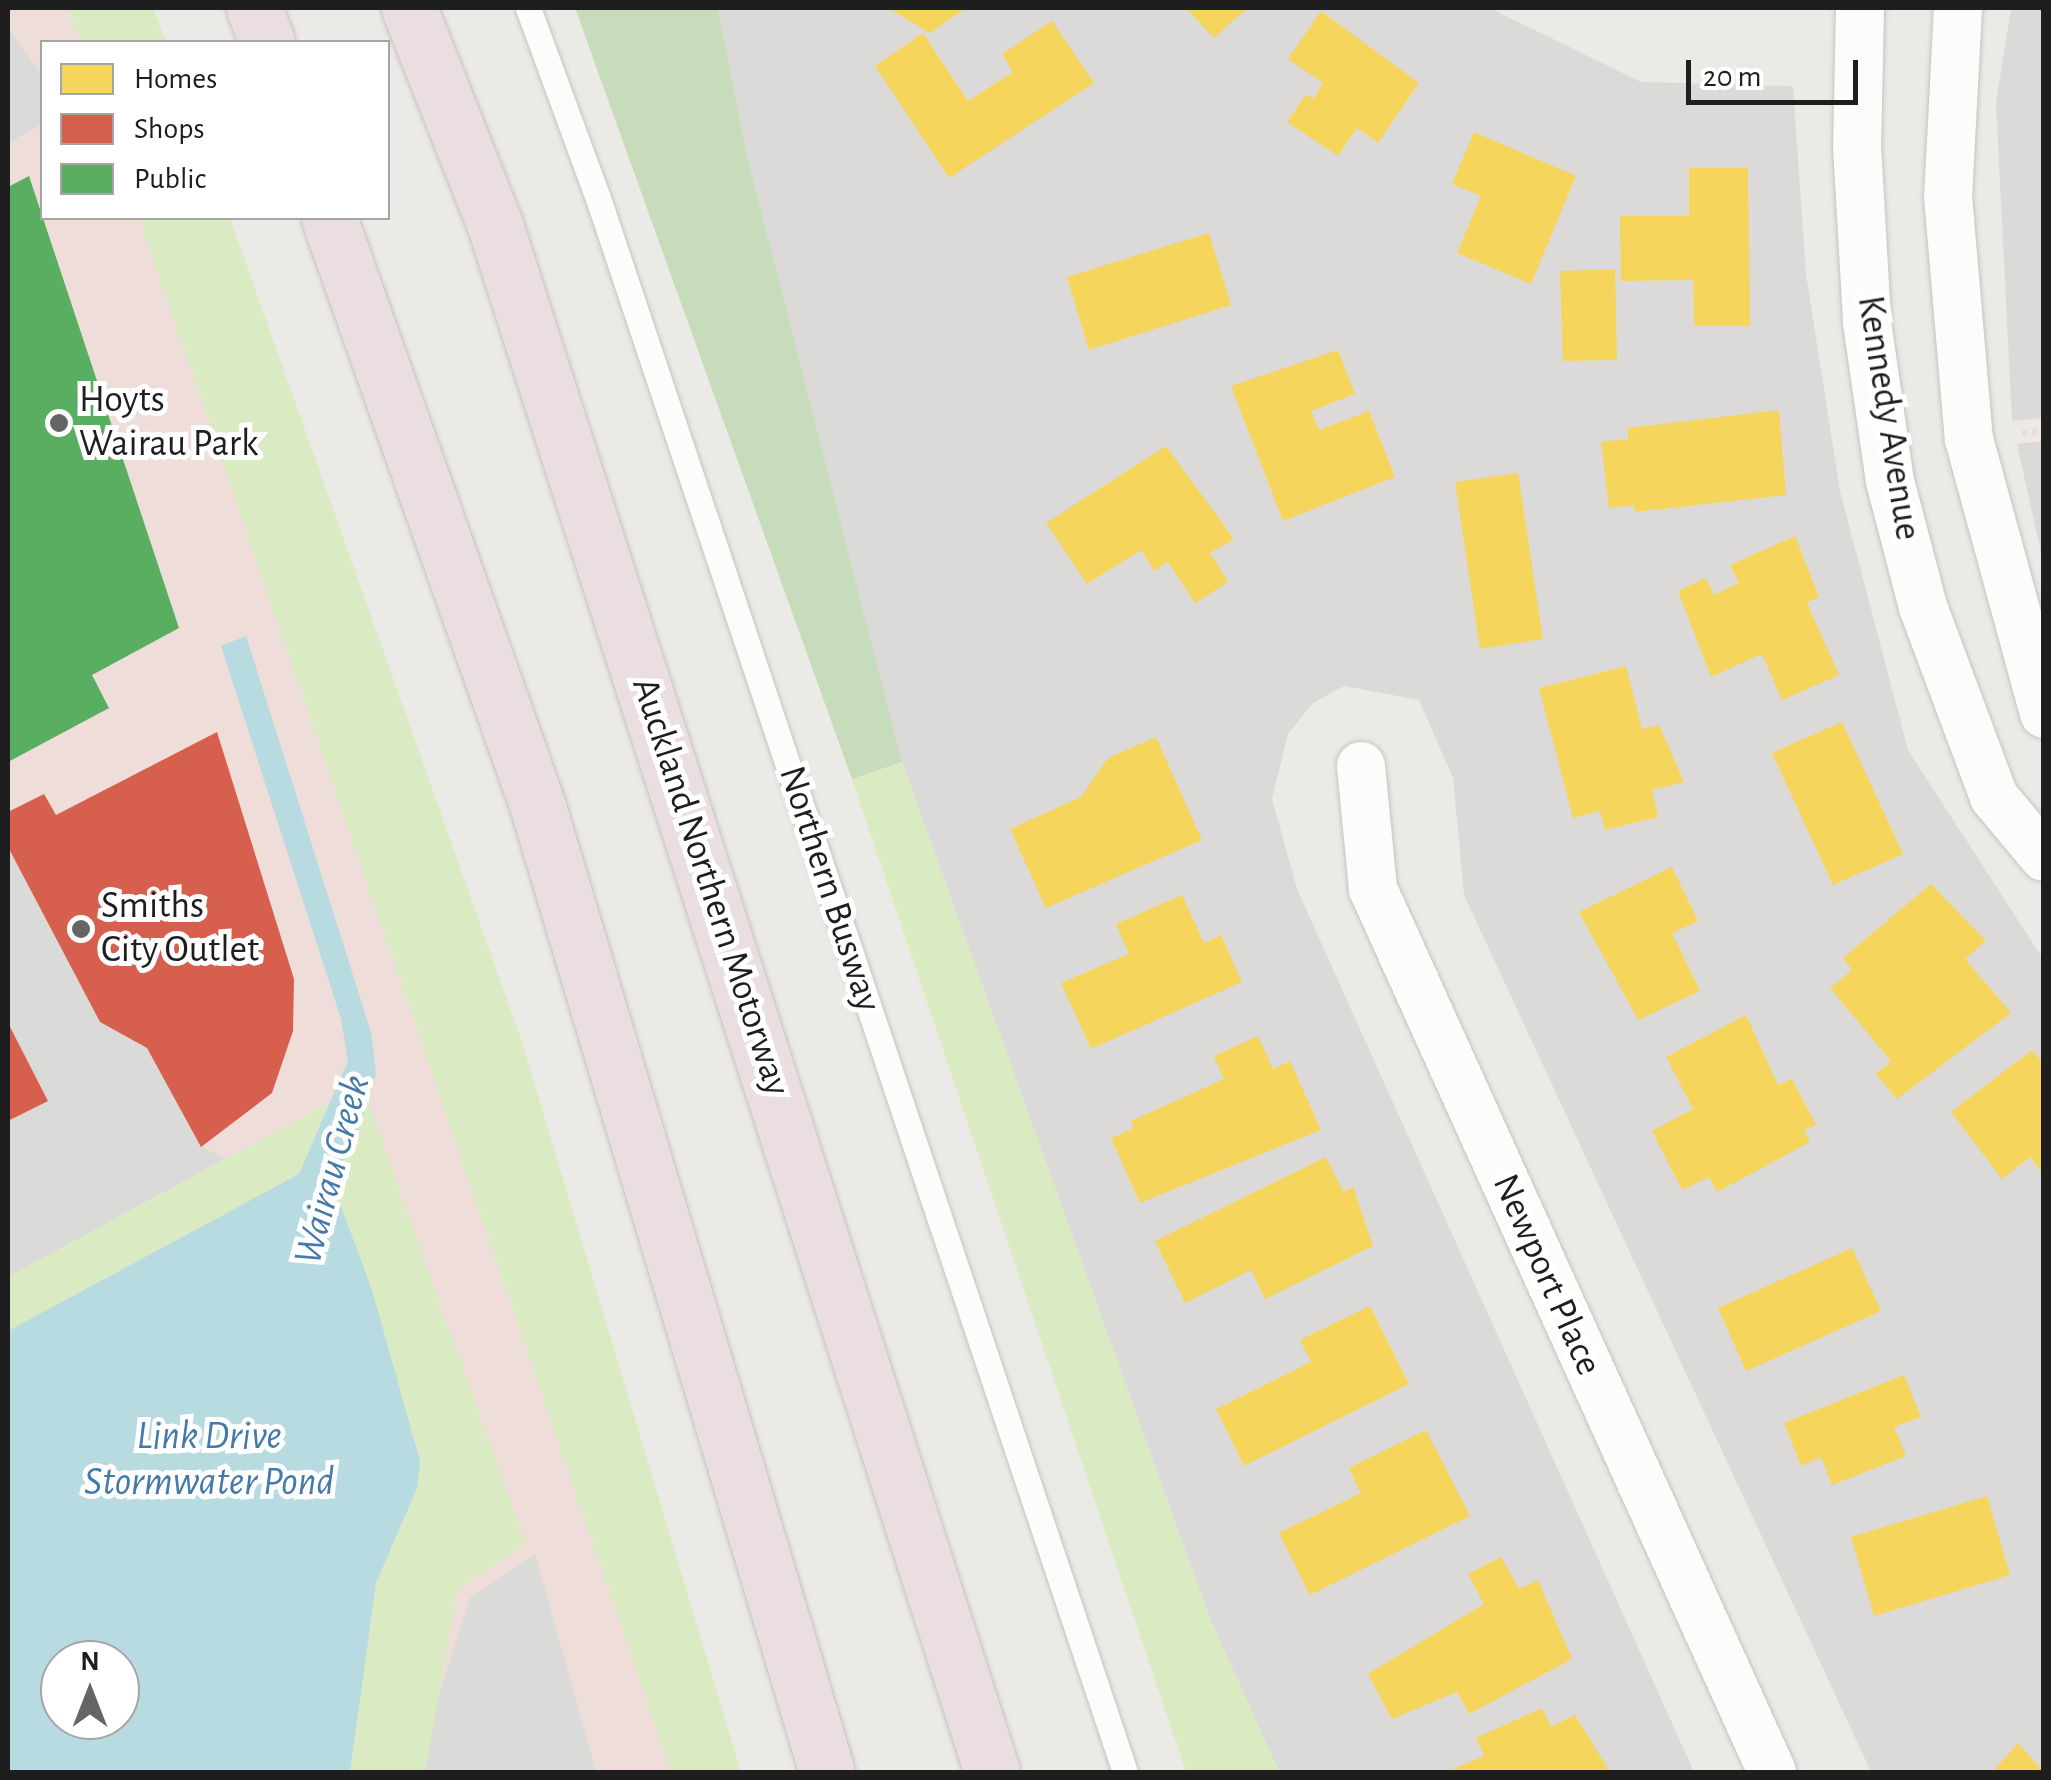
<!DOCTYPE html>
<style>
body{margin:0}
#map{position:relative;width:2051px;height:1780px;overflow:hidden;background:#eceae6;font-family:"Alegreya Sans",sans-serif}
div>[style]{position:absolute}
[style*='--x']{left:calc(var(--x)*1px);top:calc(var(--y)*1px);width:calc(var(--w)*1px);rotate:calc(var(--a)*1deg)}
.residential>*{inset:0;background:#dbdad8}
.commercial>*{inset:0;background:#efddda}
.religious>*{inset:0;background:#dadad8}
.grass>*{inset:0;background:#daebc3}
.forest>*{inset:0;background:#c7dcba}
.water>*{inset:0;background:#b8dae1}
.homes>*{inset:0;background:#f6d55c}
.shops>*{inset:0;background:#d6604d}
.public>*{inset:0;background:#5aae61}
.path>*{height:6px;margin-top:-3px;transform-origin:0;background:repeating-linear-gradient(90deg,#ebdad8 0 5px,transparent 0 10px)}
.roads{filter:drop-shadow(0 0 2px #c5c4c2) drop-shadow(0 0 2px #c5c4c2)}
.lane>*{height:25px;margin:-12.5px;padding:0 12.5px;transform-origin:12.5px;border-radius:12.5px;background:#fcfcfb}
.street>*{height:48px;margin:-24px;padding:0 24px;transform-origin:24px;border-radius:24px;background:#fcfcfb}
.highway>*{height:55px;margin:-27.5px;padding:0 27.5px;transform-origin:27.5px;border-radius:27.5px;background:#eadee0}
.dots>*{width:28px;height:28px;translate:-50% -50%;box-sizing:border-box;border:5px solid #fff;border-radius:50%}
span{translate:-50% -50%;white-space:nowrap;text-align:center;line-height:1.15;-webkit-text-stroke:10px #fff;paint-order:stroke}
.poi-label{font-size:38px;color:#1e1e1e}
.left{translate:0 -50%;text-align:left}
.street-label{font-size:38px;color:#1e1e1e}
.water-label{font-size:40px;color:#447aa9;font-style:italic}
.frame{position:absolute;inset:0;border:10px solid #1e1e1e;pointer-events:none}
.legend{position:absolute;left:40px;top:40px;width:350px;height:180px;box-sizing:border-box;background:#fff;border:2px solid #a5a5a5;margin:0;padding:12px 18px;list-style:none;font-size:30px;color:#1e1e1e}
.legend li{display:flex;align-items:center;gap:20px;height:50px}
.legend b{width:50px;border:2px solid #a5a5a5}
.north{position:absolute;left:40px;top:1640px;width:100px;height:100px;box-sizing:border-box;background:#fff;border:2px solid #a5a5a5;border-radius:50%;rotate:0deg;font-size:28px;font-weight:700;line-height:40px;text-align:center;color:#1e1e1e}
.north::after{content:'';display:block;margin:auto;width:35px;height:45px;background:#666564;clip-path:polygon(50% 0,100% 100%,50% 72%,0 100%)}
.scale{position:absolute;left:1686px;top:60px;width:172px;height:45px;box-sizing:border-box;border:5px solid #1e1e1e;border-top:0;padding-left:12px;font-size:30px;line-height:35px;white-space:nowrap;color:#1e1e1e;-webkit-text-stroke:8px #fff;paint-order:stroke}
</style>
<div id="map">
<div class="residential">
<i style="clip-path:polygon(718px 8px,1490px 8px,1641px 82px,1793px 86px,1806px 274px,1840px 491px,1908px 750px,2043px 959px,2043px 1772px,1871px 1772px,1464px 895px,1453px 778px,1419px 700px,1344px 686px,1313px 703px,1288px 734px,1272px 799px,1297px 889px,1694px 1772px,1279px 1772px,1210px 1619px,902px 762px,746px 151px)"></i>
<i style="clip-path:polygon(2011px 8px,2044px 8px,2043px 418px,2012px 421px,1996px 103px)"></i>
<i style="clip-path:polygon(2043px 441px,2044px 441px,2043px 562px,2017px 444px)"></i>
</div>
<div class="commercial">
<i style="clip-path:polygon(evenodd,8px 8px,68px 8px,80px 42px,42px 42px,42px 218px,139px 218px,671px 1772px,8px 1772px,8px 8px,60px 1660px,120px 1660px,120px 1720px,60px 1720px,60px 1660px)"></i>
</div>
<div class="religious">
<i style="clip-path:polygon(8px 29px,42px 75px,42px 124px,8px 143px)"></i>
<i style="clip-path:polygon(8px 847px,100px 1022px,147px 1048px,201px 1147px,226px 1158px,8px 1277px,8px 1122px,48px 1100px,8px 1023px)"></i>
<i style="clip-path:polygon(535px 1554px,596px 1772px,414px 1772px,470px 1598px)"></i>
</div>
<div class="grass">
<i style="clip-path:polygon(68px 8px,153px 8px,166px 42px,80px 42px)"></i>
<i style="clip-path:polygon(139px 218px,230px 218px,522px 1042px,741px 1772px,671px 1772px)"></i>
<i style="clip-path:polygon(902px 762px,1210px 1619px,1279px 1772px,1186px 1772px,852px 779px)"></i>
<i style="clip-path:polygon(evenodd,362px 1085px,526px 1544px,458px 1589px,425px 1772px,8px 1772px,8px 1277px,362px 1085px,60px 1660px,120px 1660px,120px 1720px,60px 1720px,60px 1660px)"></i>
</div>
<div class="forest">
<i style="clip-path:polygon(575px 8px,718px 8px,746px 151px,902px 762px,852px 779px)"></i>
</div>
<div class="water">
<i style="clip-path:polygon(evenodd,246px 636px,371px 1032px,376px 1074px,360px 1126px,328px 1192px,342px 1209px,372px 1290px,420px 1461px,417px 1488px,376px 1583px,350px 1772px,8px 1772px,8px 1331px,299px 1174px,348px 1061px,341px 1019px,221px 646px,246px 636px,60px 1660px,120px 1660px,120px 1720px,60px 1720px,60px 1660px)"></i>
</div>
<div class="homes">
<i style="clip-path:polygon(888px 8px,966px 8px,930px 33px)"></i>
<i style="clip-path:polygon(1186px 8px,1247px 8px,1214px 38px)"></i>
<i style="clip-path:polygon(1321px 11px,1419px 83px,1378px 143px,1357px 128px,1338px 156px,1287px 122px,1306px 94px,1313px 99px,1323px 83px,1288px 59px)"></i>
<i style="clip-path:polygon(1052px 21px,1094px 83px,949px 178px,875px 66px,923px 33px,968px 101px,1013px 72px,1002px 54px)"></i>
<i style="clip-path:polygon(1474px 132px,1576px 176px,1531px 284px,1457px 253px,1481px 196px,1452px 184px)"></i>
<i style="clip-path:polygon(1689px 168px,1748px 168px,1750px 326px,1694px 326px,1693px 280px,1621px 281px,1620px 216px,1689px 216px)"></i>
<i style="clip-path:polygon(1209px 233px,1231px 305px,1089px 350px,1067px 277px)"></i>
<i style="clip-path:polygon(1615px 269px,1617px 360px,1563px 361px,1560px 271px)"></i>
<i style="clip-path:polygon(1338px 350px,1355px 394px,1311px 411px,1319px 430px,1369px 411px,1395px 477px,1283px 521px,1231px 386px)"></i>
<i style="clip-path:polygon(1779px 410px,1786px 495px,1635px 512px,1634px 505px,1609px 508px,1601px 442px,1628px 439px,1628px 428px)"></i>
<i style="clip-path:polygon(1166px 446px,1234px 539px,1210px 553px,1228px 582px,1195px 603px,1168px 562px,1154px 571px,1141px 550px,1087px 584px,1046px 523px)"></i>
<i style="clip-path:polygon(1518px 473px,1543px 639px,1480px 649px,1455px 482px)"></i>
<i style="clip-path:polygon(1795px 536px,1819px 597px,1807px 603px,1839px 675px,1782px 700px,1762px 654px,1711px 677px,1678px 591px,1706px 578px,1714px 595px,1739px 583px,1730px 565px)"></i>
<i style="clip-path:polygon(1626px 666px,1642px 729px,1659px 725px,1684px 782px,1652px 790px,1658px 817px,1605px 830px,1600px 811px,1573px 818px,1539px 688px)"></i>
<i style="clip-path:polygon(1842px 722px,1903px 854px,1833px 885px,1772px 753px)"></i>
<i style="clip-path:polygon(1156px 737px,1202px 840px,1046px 908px,1010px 829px,1081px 797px,1108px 758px)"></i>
<i style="clip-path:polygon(1672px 867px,1698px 921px,1672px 933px,1700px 991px,1638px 1020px,1579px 912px)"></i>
<i style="clip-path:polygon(1931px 884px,1986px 941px,1965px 959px,2011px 1013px,1897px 1099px,1876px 1074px,1891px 1061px,1830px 988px,1852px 970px,1843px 958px)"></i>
<i style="clip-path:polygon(1182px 895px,1204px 943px,1221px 935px,1242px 982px,1091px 1049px,1061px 983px,1129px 954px,1116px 924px)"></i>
<i style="clip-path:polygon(1746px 1015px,1778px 1085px,1792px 1079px,1816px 1125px,1804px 1130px,1810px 1142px,1717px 1192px,1709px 1177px,1682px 1190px,1652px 1131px,1693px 1109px,1666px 1057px)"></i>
<i style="clip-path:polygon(1258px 1036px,1273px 1069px,1290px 1061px,1321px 1130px,1140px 1203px,1111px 1138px,1134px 1128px,1131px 1121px,1224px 1079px,1214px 1056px)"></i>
<i style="clip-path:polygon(2032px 1050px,2044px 1064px,2044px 1175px,2030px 1157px,2002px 1179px,1951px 1112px)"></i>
<i style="clip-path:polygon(1326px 1157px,1343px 1192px,1353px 1187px,1373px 1246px,1265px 1299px,1251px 1270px,1185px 1303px,1155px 1241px)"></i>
<i style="clip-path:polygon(1852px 1248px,1881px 1311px,1746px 1371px,1718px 1308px)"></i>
<i style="clip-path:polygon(1370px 1306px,1409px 1384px,1244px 1466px,1216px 1409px,1311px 1362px,1300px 1340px)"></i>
<i style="clip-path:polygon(1904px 1375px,1921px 1417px,1894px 1427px,1906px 1456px,1832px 1485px,1821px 1457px,1801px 1466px,1784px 1423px)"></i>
<i style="clip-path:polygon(1426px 1430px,1470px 1516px,1310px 1595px,1279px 1533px,1361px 1493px,1349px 1468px)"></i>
<i style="clip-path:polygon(1987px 1496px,2010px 1575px,1874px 1616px,1851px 1537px)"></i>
<i style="clip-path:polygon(1501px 1557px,1519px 1589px,1538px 1580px,1572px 1659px,1469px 1714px,1457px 1692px,1392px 1719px,1368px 1674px,1484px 1604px,1468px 1574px)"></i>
<i style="clip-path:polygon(1542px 1708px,1551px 1727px,1575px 1715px,1610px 1772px,1447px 1772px,1484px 1756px,1476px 1738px)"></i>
<i style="clip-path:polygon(2018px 1743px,2044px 1772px,1992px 1772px)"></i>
</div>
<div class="shops">
<i style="clip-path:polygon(217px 732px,294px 979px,293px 1031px,272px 1093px,201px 1147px,147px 1048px,100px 1022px,8px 847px,8px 812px,44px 794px,56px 815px)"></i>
<i style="clip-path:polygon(8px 1023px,48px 1101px,8px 1121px)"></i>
</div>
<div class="public">
<i style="clip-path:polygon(29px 176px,179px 628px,92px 675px,109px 708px,8px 762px,8px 187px)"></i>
</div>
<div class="path">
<i style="--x:2022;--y:433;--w:22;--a:-5"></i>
</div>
<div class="roads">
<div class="lane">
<i style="--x:528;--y:8;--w:202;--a:69.8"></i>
<i style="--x:598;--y:198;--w:1660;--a:71.49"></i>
</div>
<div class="street">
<i style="--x:1860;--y:8;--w:138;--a:91.2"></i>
<i style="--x:1857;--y:146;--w:176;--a:86.7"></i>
<i style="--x:1867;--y:322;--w:161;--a:81.8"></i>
<i style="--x:1890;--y:481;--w:130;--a:75.3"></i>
<i style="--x:1923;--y:607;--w:203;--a:69.5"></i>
<i style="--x:1994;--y:797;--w:78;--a:50.2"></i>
<i style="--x:1958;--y:8;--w:188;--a:93"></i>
<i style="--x:1948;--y:196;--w:244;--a:85.1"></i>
<i style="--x:1969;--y:439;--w:285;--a:74.7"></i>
<i style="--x:1361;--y:766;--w:124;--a:84.4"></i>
<i style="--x:1373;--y:889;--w:969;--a:65.68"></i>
</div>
<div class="highway">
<i style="--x:254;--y:8;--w:36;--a:69"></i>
<i style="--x:409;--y:8;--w:233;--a:68.4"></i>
<i style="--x:495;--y:225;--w:1625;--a:72.19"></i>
<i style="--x:329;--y:218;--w:625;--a:70.46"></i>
<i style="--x:538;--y:807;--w:1007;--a:73.33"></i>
</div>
</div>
<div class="dots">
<i style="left:59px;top:423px;background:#666564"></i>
<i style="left:81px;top:929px;background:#666564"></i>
</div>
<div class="poi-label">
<span class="left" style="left:79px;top:423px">Hoyts<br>Wairau Park</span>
<span class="left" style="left:101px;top:929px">Smiths<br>City Outlet</span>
</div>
<div class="street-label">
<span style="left:1888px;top:418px;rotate:81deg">Kennedy Avenue</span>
<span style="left:710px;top:887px;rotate:72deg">Auckland Northern Motorway</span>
<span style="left:829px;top:889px;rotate:72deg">Northern Busway</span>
<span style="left:1546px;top:1275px;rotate:66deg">Newport Place</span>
</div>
<div class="water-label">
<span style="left:332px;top:1170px;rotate:-75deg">Wairau Creek</span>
<span style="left:209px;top:1459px">Link Drive<br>Stormwater Pond</span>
</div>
<div class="frame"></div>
<ul class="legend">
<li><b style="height:28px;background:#f6d55c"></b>Homes</li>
<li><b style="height:28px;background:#d6604d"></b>Shops</li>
<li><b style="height:28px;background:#5aae61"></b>Public</li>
</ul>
<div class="north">N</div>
<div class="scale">20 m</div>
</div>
